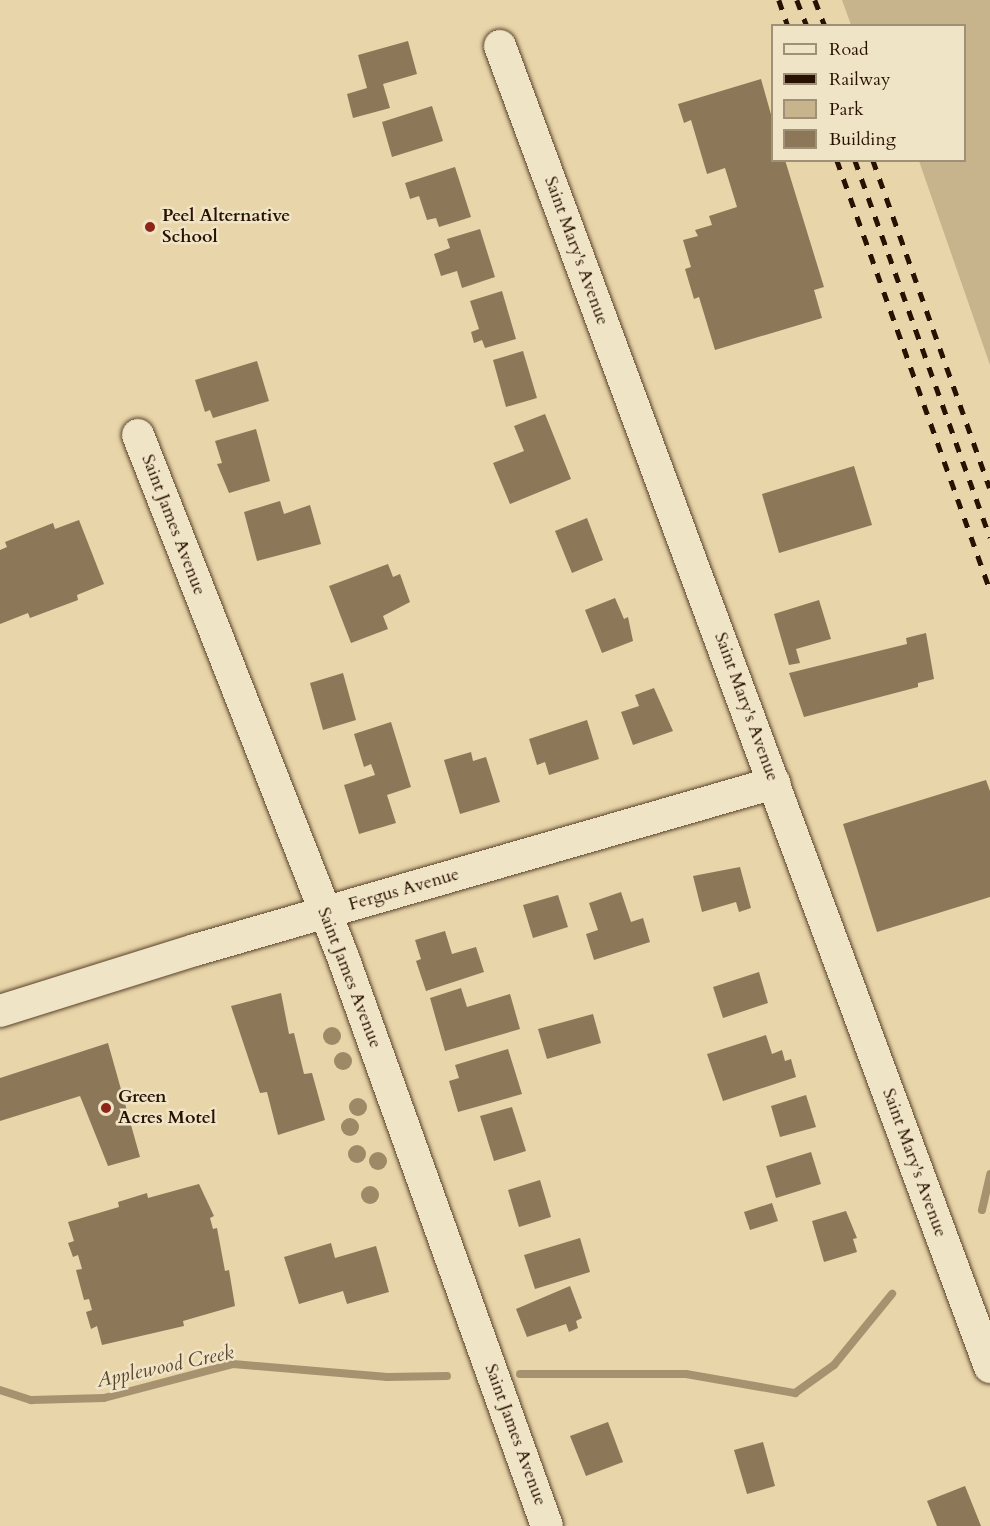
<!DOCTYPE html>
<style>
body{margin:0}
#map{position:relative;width:990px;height:1526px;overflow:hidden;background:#e8d5a9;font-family:Cardo,serif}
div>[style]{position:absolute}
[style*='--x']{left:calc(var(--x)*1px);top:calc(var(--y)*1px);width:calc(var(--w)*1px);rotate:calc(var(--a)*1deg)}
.green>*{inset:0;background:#c8b48c}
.stream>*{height:8px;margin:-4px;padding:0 4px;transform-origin:4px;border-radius:4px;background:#a79270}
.building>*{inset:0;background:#8c7758}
.roads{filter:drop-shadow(0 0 2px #59422a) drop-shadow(0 0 2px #59422a)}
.minor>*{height:32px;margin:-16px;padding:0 16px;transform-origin:16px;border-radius:16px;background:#f0e4c7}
.rail>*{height:4.5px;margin-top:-2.25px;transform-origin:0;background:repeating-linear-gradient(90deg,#291100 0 10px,transparent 0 20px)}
.trees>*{width:18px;height:18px;margin:-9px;border-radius:50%;background:#9e8967}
.dots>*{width:16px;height:16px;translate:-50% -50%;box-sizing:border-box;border:3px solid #f0e4c7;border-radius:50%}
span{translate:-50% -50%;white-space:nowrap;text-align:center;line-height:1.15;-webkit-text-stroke:5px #f0e4c7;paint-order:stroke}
.poi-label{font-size:18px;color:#291100;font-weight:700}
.left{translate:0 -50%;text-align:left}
.street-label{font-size:18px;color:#291100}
.water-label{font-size:20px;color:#5b452d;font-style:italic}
.legend{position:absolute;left:771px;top:24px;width:195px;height:138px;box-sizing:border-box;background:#f0e4c7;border:2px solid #a09077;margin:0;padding:8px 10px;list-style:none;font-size:18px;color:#291100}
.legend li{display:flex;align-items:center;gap:12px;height:30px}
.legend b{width:30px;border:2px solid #a09077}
</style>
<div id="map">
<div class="green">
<i style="clip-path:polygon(842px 0,990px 0,990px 365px,919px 161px,964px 160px,964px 26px,851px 25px)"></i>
</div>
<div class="stream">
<i style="--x:982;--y:1210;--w:37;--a:-77"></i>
<i style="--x:520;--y:1374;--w:166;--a:0"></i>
<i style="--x:686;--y:1374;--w:111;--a:9.9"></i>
<i style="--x:795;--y:1393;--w:48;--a:-35.7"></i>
<i style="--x:834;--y:1365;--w:92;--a:-50.8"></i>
<i style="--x:0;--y:1390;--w:33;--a:18"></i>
<i style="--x:31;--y:1400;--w:73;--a:-1.6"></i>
<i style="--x:104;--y:1398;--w:133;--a:-14.8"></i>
<i style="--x:233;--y:1364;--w:155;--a:4.8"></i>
<i style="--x:387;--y:1377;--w:60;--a:-1"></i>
</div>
<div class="building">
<i style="clip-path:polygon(408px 41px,417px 74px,383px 84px,390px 108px,353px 118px,347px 94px,367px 88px,358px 55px)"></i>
<i style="clip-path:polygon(761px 79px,772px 118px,772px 160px,785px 160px,824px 287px,814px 290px,822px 318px,715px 350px,699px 297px,694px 299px,685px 269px,691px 267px,683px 240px,698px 236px,695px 230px,712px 225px,709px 216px,737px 207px,725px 168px,707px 174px,691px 120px,684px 123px,678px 104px)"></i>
<i style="clip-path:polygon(432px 106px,443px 141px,392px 157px,382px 122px)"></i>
<i style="clip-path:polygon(455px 167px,471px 217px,439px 227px,436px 218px,427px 220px,419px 196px,410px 199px,405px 183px)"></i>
<i style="clip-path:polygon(480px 229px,495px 277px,462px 288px,457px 271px,441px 276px,434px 254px,450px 248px,447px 239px)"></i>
<i style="clip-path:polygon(502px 291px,516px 339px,485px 348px,482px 340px,474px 343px,471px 332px,479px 329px,470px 301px)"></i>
<i style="clip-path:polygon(523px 351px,537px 398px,506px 407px,493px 360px)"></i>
<i style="clip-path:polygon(257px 361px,269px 401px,213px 418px,210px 410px,205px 412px,195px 380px)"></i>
<i style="clip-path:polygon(545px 414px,571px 479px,510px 504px,493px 463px,524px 451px,514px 426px)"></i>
<i style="clip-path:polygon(256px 429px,270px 481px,229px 493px,217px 464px,222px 463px,215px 441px)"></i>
<i style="clip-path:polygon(854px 466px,872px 525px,779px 553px,762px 494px)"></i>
<i style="clip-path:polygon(280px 501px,284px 514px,310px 505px,321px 544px,257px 561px,244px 512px)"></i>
<i style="clip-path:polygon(587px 518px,603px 560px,572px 573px,555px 531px)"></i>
<i style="clip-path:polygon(79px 520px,104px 584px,77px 595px,78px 600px,30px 618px,28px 613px,0 624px,0 550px,7px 547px,5px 542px,53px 523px,55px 529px)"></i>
<i style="clip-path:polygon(388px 564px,393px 577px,400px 574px,410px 602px,383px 616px,388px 629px,351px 643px,329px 586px)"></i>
<i style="clip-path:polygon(615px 598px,624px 619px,628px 617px,633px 641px,602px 653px,585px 610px)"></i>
<i style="clip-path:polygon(819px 600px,831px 639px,796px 649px,800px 663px,789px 665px,774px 614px)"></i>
<i style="clip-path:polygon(926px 633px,934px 679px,918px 683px,918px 687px,804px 717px,789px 673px,907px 644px,906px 638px)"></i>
<i style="clip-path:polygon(343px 673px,356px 720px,323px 730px,310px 683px)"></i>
<i style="clip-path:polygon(654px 688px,673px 731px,633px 745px,621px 712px,639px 706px,635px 695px)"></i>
<i style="clip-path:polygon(587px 720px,599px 759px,549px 775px,545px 762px,537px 765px,529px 739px)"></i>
<i style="clip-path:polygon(391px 722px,411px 787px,387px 795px,396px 823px,359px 834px,344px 785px,375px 775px,371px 764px,364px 767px,354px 734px)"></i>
<i style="clip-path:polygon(471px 752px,473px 761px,486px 757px,500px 802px,460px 814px,444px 760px)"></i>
<i style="clip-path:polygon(986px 780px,990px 791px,990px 897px,877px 932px,843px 824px)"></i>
<i style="clip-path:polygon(740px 867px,751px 908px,739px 912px,736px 902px,702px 912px,693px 876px)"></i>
<i style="clip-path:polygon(621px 892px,631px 922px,643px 918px,650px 942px,594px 960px,586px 934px,598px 930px,589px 903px)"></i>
<i style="clip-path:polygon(558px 895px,568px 927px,533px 938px,523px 905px)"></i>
<i style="clip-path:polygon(445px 931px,452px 954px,476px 947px,484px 972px,426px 991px,416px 961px,421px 959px,415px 940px)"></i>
<i style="clip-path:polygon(759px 972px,768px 1003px,723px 1018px,713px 987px)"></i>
<i style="clip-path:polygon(461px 988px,467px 1007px,510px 994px,520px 1029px,445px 1051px,430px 998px)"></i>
<i style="clip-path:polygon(281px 993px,289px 1034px,294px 1033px,304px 1074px,312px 1073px,325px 1120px,278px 1135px,267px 1092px,260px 1093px,231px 1006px)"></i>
<i style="clip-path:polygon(593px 1014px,601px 1043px,547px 1059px,538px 1029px)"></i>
<i style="clip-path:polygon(766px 1035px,772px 1054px,782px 1050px,785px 1061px,791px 1059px,796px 1077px,723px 1101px,707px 1054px)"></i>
<i style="clip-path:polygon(108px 1043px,140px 1157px,108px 1166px,80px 1096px,0 1121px,0 1078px)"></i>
<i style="clip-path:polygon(508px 1049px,522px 1094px,458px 1112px,449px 1081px,459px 1078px,455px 1065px)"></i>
<i style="clip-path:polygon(806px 1095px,816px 1127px,780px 1137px,771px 1106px)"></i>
<i style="clip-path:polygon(512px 1107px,526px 1151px,494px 1161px,480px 1116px)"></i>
<i style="clip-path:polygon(811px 1152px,821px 1184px,776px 1198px,766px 1166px)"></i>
<i style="clip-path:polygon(540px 1180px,551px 1217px,519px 1227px,508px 1190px)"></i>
<i style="clip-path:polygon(199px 1184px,214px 1216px,210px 1218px,213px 1229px,217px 1228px,225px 1271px,229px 1270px,235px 1306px,183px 1321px,184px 1326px,102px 1345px,97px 1326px,91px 1329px,86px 1312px,92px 1310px,89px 1299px,84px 1300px,76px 1270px,82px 1269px,78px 1255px,73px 1257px,68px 1243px,74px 1241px,68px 1222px,119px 1207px,118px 1202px,147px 1193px,148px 1198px)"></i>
<i style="clip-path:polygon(772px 1203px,778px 1221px,750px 1230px,744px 1212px)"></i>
<i style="clip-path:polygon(846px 1211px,857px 1238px,853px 1239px,857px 1252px,824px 1262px,812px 1221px)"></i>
<i style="clip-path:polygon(580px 1238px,590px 1272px,535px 1289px,524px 1255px)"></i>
<i style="clip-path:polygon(331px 1243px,335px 1258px,376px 1246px,389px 1292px,347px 1304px,343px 1291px,299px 1304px,284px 1257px)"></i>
<i style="clip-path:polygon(570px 1286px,582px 1318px,576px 1321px,578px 1328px,569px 1332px,566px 1324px,527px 1337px,516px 1309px)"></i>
<i style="clip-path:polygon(608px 1422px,623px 1462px,586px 1476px,570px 1436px)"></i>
<i style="clip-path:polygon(763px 1442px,775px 1486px,747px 1494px,734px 1450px)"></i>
<i style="clip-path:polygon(965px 1486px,981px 1526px,937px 1526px,927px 1501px)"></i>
</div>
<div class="roads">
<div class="minor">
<i style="--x:500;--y:46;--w:1409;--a:69.65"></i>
<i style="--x:138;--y:435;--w:561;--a:68.56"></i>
<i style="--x:343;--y:957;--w:604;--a:70.28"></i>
<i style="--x:0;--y:1011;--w:204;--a:-17.4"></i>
<i style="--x:195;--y:950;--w:603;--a:-16.09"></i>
</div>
</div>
<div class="rail">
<i style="--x:779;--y:0;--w:28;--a:71"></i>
<i style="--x:797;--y:0;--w:28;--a:69"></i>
<i style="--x:815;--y:0;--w:28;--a:69"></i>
<i style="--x:837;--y:160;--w:456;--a:70.4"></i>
<i style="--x:855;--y:160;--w:401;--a:70.3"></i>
<i style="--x:873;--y:160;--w:348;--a:70.4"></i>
</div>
<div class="trees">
<i style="left:332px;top:1036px"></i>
<i style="left:343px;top:1061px"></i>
<i style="left:358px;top:1107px"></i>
<i style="left:350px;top:1127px"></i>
<i style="left:357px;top:1154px"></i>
<i style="left:378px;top:1161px"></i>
<i style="left:370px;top:1195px"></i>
</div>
<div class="dots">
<i style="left:150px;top:227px;background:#8f2418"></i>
<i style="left:106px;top:1108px;background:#8f2418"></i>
</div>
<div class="poi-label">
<span class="left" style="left:162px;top:227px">Peel Alternative<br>School</span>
<span class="left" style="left:118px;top:1108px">Green<br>Acres Motel</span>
</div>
<div class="street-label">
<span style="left:576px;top:251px;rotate:70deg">Saint Mary's Avenue</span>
<span style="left:173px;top:525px;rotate:69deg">Saint James Avenue</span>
<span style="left:746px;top:707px;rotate:70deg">Saint Mary's Avenue</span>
<span style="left:404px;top:890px;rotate:-16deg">Fergus Avenue</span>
<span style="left:349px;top:978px;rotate:69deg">Saint James Avenue</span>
<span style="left:914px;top:1163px;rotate:70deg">Saint Mary's Avenue</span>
<span style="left:515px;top:1435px;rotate:70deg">Saint James Avenue</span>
</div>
<div class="water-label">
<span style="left:165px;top:1366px;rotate:-12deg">Applewood Creek</span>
</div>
<ul class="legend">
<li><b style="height:8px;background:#f0e4c7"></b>Road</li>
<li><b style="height:8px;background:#291100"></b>Railway</li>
<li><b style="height:16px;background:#c8b48c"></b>Park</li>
<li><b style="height:16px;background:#8c7758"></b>Building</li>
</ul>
</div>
